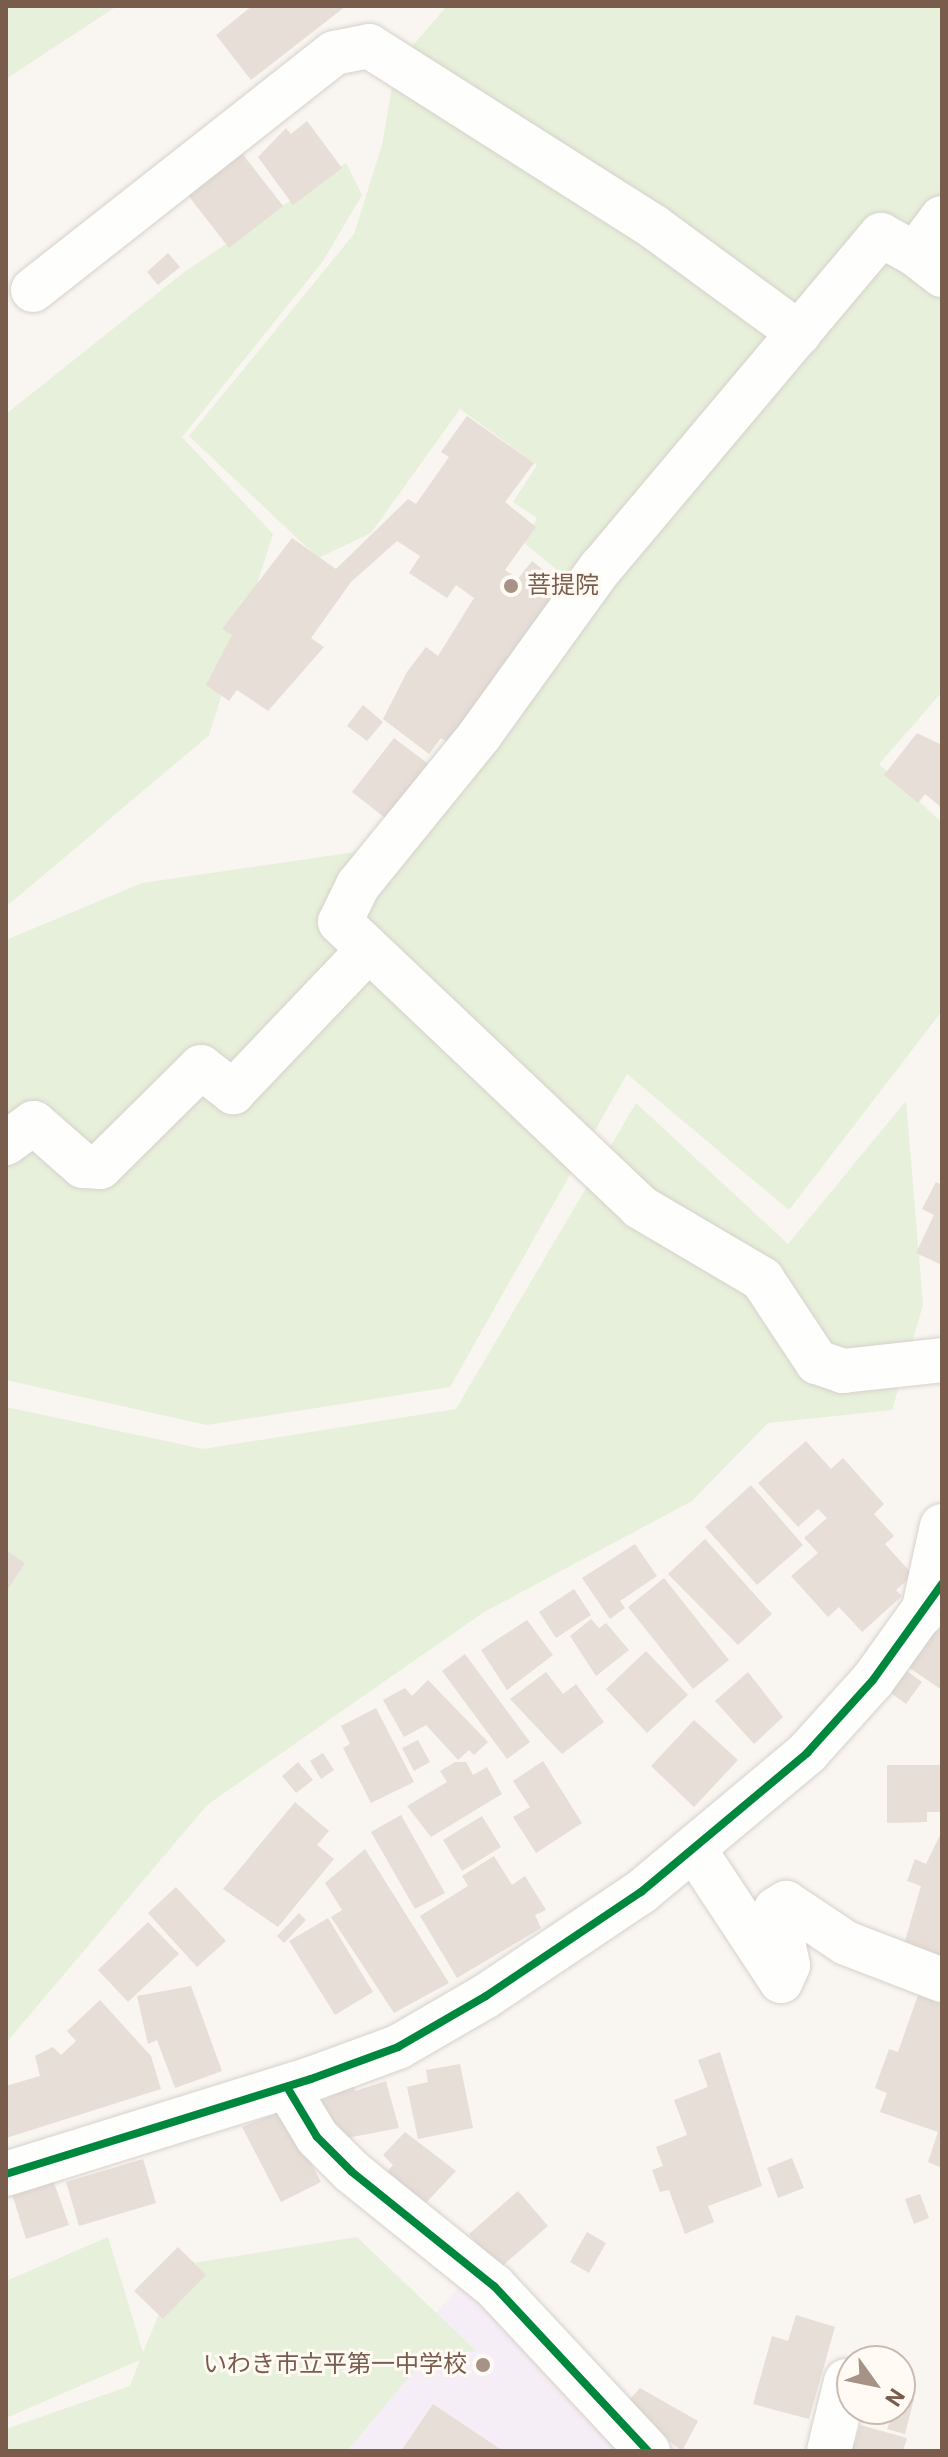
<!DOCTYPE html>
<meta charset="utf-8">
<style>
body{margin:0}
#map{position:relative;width:948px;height:2457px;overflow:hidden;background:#f9f5f0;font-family:Roboto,"Noto Sans JP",sans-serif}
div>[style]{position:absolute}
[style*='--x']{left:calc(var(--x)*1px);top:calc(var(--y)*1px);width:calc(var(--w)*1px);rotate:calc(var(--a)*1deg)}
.education>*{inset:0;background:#f6eef6}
.green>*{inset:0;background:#e7f0db}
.building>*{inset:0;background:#e6ded7}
.roads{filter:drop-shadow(0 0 2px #d7d1cb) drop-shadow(0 0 2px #d7d1cb)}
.minor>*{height:44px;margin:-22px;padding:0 22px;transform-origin:22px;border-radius:22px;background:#fefefd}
.cycleway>*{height:8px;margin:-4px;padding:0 4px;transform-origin:4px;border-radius:4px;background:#00873e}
.dots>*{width:22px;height:22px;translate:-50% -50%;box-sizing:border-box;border:4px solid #fffaf3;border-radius:50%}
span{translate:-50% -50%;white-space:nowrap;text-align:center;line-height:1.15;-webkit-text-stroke:6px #fffaf3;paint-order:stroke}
.poi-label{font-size:24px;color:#7a5c4d}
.left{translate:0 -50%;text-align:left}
.right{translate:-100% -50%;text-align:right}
.frame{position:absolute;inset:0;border:8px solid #7a5c4d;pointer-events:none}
.north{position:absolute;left:836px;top:2345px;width:80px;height:80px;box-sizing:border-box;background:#fffaf3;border:2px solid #cabbb1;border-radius:50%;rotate:123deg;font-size:22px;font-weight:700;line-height:32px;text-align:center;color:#7a5c4d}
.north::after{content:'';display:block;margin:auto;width:28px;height:36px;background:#a69286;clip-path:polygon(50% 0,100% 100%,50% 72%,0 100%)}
</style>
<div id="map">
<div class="education">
<i style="clip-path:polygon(468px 2278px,688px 2451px,305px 2451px)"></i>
</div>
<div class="green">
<i style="clip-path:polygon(6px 6px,117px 6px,6px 79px)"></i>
<i style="clip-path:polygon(447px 6px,942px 6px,942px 692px,879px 764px,942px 823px,942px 1011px,789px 1210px,627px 1074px,450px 1387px,207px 1425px,6px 1380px,6px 940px,142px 883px,390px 847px,581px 589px,524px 543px,537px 518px,513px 502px,537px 465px,460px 409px,371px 533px,318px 558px,189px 436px,354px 234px,382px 145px,396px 65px)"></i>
<i style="clip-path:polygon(346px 163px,362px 195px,323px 261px,182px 437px,273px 534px,209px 735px,6px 907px,6px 414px,183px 273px)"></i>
<i style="clip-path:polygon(906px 1101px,923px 1305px,892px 1410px,768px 1423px,692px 1501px,484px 1612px,207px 1805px,6px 2043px,6px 1407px,203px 1449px,456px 1409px,636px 1103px,788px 1244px)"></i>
<i style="clip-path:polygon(108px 2237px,143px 2352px,180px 2265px,357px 2237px,476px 2351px,424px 2359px,347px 2451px,6px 2451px,6px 2429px,130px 2386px,140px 2360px,6px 2418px,6px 2281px)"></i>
</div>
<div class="building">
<i style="clip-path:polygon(252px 6px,346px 6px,251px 80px,216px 35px)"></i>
<i style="clip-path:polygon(307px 121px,342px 168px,293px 205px,258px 157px,286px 128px,291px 134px)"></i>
<i style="clip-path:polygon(241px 152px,283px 206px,229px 248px,187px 194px)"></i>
<i style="clip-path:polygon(168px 253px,180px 267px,158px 285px,147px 272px)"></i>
<i style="clip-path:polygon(467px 416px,534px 463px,505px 502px,536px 527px,505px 570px,518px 579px,532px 561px,565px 587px,447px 742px,441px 738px,429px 754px,383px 719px,407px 672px,426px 647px,438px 656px,474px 598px,456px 585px,447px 598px,409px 573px,420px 556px,397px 541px,351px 582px,311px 638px,324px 647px,268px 711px,237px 690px,229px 701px,206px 685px,232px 635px,222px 629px,292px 538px,336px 569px,408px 499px,416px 504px,449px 457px,441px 452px)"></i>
<i style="clip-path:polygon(363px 705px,383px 722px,367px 741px,347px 726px)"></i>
<i style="clip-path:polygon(917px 733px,942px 745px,942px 808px,925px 794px,918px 803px,884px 775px)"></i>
<i style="clip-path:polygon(394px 738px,431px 766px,389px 821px,352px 792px)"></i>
<i style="clip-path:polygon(936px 1182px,942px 1185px,942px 1265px,916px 1253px,934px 1215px,922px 1209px)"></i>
<i style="clip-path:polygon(806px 1441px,831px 1469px,843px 1458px,884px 1504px,874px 1514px,894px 1536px,885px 1544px,913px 1575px,896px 1590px,902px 1596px,862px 1632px,839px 1607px,828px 1617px,791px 1576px,818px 1553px,804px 1538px,827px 1518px,818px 1509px,798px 1527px,758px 1483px)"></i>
<i style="clip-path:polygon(751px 1485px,803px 1545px,757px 1585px,705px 1527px)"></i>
<i style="clip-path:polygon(705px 1539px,772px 1614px,738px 1645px,668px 1574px)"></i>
<i style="clip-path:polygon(635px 1544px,657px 1576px,620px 1601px,625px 1608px,610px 1619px,582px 1578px)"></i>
<i style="clip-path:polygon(6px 1550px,25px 1563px,6px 1592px)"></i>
<i style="clip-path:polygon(664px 1578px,729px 1660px,693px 1689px,628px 1607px)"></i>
<i style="clip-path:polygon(574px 1589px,591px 1615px,556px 1638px,539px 1612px)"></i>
<i style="clip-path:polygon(942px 1618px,942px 1690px,908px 1667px)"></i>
<i style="clip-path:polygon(591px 1619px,599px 1628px,606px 1623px,629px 1650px,596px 1676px,570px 1636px)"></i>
<i style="clip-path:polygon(527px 1620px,553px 1655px,507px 1690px,481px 1650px)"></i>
<i style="clip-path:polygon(646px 1651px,688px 1695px,647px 1733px,606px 1689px)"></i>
<i style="clip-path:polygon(465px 1654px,530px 1742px,507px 1759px,442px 1671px)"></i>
<i style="clip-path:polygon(904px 1669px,922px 1682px,906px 1704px,888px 1691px)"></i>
<i style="clip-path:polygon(546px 1672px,563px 1694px,576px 1684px,604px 1722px,562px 1754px,510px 1699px)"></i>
<i style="clip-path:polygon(748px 1672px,783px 1717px,754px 1744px,715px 1701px)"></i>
<i style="clip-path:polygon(428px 1680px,488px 1742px,474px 1755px,469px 1750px,458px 1760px,426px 1725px,404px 1737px,383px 1700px,405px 1688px,412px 1696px)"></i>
<i style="clip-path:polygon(376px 1708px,414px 1782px,371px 1803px,343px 1748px,350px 1744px,341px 1726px)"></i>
<i style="clip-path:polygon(694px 1720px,738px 1760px,694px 1807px,651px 1766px)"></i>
<i style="clip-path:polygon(418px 1740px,430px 1762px,414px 1771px,402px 1748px)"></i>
<i style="clip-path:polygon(323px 1753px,334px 1770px,321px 1779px,310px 1761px)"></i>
<i style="clip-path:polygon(543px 1761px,582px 1823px,536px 1853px,513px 1817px,530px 1807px,513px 1781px)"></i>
<i style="clip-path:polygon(298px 1762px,313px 1780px,296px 1793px,282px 1776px)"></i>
<i style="clip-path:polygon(455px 1762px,466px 1762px,473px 1775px,487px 1767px,502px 1794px,431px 1837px,407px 1806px,447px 1782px,440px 1771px)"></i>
<i style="clip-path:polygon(887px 1765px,942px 1765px,942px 1812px,927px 1812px,927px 1822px,887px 1823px)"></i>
<i style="clip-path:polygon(295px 1802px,329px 1831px,317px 1845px,334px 1859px,278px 1927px,223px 1889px)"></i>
<i style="clip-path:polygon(401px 1815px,445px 1893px,415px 1909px,371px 1832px)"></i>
<i style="clip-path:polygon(482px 1816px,501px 1847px,462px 1871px,443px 1840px)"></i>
<i style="clip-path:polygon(942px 1831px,942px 1964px,903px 1948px,921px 1886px,907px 1881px,915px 1859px,926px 1864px)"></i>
<i style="clip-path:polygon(365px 1849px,449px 1983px,394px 2013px,331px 1917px,342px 1910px,325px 1883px)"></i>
<i style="clip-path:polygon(494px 1856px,512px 1885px,525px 1876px,546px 1910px,535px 1915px,541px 1928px,457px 1978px,420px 1916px,468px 1886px,462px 1876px)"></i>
<i style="clip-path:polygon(176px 1887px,226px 1941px,197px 1967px,148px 1913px)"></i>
<i style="clip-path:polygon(299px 1913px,306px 1920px,284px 1943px,277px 1936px)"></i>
<i style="clip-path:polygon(328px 1918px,373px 1992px,335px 2015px,289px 1941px)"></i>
<i style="clip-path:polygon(148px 1922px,179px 1954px,128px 2002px,98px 1970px)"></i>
<i style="clip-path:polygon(191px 1986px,222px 2071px,175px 2088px,157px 2040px,148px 2044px,137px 1996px)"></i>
<i style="clip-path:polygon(918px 1995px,942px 2004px,942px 2168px,928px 2162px,938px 2132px,880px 2112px,887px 2093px,875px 2088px,889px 2049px,898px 2052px)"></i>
<i style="clip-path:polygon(100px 2000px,151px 2056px,161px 2089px,6px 2138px,6px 2086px,40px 2076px,35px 2056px,53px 2047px,61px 2055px,76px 2041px,67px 2031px)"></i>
<i style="clip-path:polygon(720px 2052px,762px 2186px,708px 2206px,714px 2222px,685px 2234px,669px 2190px,660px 2192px,652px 2170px,663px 2166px,656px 2147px,687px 2135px,674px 2100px,708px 2087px,698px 2060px)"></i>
<i style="clip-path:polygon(460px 2064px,473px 2128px,418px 2139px,407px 2087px,428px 2082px,426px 2070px)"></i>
<i style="clip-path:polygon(386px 2081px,399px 2128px,342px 2139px,321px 2101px,354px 2085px,355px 2091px)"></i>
<i style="clip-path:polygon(284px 2110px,321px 2182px,281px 2202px,242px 2127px)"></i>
<i style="clip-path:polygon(405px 2132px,456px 2171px,421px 2208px,385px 2174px,393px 2165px,383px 2155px)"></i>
<i style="clip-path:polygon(792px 2158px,804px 2188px,778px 2198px,767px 2168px)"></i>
<i style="clip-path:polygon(143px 2159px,156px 2203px,79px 2226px,66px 2182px)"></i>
<i style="clip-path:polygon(53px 2180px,69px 2225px,26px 2239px,12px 2194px)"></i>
<i style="clip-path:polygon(518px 2191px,548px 2226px,499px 2269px,469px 2234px)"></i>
<i style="clip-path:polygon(920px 2194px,929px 2218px,914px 2224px,905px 2199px)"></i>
<i style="clip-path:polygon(587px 2232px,606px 2243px,589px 2273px,570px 2262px)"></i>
<i style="clip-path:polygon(178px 2247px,206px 2275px,163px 2319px,134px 2291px)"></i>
<i style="clip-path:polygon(796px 2315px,835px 2327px,809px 2419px,753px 2404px,772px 2336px,788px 2341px)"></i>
<i style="clip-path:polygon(640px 2388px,698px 2421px,682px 2451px,625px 2405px)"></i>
<i style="clip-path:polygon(900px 2396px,914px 2399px,905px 2434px,887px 2429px)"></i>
<i style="clip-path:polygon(433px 2404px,503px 2451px,401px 2451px)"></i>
<i style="clip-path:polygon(860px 2425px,907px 2438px,903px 2451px,842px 2451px,845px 2440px,855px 2443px)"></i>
</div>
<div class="roads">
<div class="minor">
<i style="--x:942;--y:218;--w:45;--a:126.9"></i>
<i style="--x:915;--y:254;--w:34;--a:38"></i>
<i style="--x:915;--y:254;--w:39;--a:-151"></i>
<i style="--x:881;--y:235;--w:434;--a:130.1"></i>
<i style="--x:601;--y:567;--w:207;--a:125.8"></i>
<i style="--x:480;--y:735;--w:193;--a:129.1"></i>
<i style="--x:358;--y:885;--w:41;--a:115.9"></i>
<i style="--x:340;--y:922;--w:414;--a:43.5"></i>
<i style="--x:640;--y:1207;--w:142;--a:30.5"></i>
<i style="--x:762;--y:1279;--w:100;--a:56.5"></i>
<i style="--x:817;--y:1362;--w:28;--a:19"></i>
<i style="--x:843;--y:1371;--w:100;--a:-6.3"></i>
<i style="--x:33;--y:290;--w:383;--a:-38.2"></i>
<i style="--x:334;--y:53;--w:36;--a:-11"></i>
<i style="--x:369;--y:46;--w:338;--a:32.4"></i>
<i style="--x:654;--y:227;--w:180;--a:36.2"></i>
<i style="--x:6;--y:1143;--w:34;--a:-36"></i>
<i style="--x:34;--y:1123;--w:65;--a:41.3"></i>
<i style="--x:83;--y:1166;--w:17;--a:3"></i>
<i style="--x:100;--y:1167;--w:142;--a:-44.7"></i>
<i style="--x:201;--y:1067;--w:41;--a:38"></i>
<i style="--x:233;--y:1092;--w:196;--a:-46.4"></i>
<i style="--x:923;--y:1613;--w:89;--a:-77.7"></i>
<i style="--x:694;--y:1849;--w:158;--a:56.6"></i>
<i style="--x:781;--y:1981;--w:17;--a:-66"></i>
<i style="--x:788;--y:1965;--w:57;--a:-102.1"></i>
<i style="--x:776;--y:1909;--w:12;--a:-31"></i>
<i style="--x:786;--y:1903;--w:72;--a:33.7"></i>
<i style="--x:846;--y:1943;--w:103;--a:21.1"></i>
<i style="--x:287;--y:2087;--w:58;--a:59"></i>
<i style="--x:317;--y:2137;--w:49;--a:45"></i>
<i style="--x:352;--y:2172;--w:182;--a:38.8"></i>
<i style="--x:494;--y:2286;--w:226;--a:47"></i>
<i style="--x:6;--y:2174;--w:319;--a:-17.3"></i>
<i style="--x:311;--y:2079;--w:93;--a:-20.2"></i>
<i style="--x:398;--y:2047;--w:102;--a:-30.1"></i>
<i style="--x:486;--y:1996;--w:187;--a:-33.9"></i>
<i style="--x:641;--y:1892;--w:217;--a:-39.9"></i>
<i style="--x:807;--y:1753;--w:98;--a:-47.9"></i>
<i style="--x:873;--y:1680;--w:118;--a:-54.3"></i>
<i style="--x:829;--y:2451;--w:72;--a:-76.3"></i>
</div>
</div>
<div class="cycleway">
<i style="--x:287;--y:2087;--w:58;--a:59"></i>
<i style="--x:317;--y:2137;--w:49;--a:45"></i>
<i style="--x:352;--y:2172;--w:182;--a:38.8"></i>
<i style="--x:494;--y:2286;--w:226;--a:47"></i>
<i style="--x:6;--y:2174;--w:319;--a:-17.3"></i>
<i style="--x:311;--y:2079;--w:93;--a:-20.2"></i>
<i style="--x:398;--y:2047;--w:102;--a:-30.1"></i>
<i style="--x:486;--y:1996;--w:187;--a:-33.9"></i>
<i style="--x:641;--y:1892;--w:217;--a:-39.9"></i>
<i style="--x:807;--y:1753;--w:98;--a:-47.9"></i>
<i style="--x:873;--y:1680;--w:118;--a:-54.3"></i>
</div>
<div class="dots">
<i style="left:511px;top:586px;background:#a69286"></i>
<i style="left:483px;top:2365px;background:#a69286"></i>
</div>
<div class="poi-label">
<span class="left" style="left:527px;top:586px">菩提院</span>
<span class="right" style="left:467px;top:2365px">いわき市立平第一中学校</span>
</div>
<div class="frame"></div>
<div class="north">N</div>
</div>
